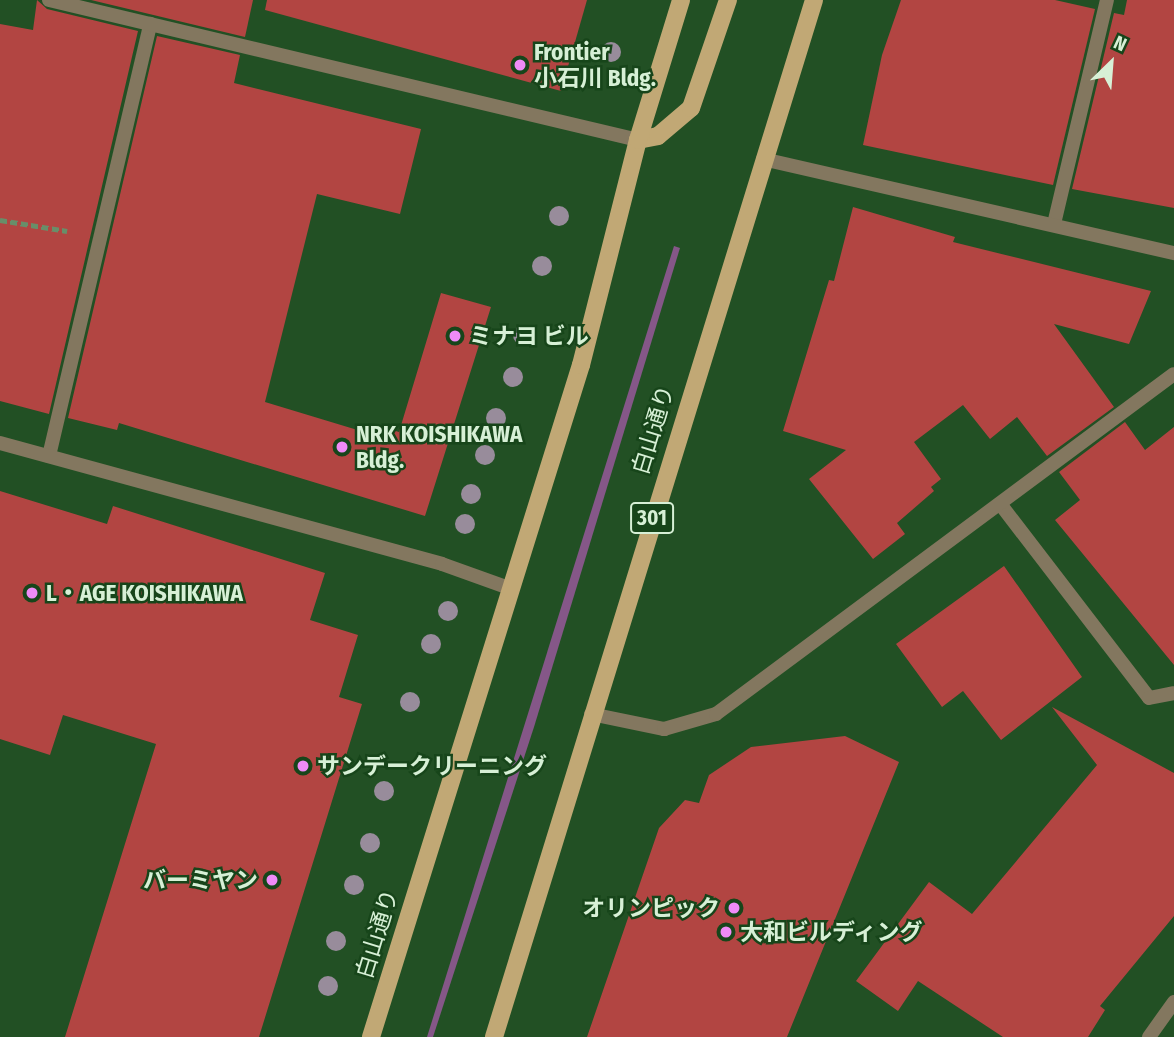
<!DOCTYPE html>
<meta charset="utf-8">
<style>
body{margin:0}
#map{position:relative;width:1174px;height:1037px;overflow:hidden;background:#225024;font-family:"Fira Sans Condensed","Noto Sans JP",sans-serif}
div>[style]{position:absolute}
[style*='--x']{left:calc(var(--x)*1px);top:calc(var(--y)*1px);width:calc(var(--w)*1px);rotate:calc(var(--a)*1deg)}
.green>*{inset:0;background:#855788}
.building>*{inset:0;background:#b24542}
.path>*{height:4.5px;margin-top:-2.25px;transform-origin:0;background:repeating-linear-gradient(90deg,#688e69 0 7px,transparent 0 10.5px)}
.lane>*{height:14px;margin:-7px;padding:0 7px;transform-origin:7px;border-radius:7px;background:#83775f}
.street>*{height:14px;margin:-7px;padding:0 7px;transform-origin:7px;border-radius:7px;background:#83775f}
.primary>*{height:18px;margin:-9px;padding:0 9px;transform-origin:9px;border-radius:9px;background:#c1a875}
.trees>*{width:20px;height:20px;margin:-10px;border-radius:50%;background:#988c9b}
.dots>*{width:19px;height:19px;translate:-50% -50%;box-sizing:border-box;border:4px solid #17451a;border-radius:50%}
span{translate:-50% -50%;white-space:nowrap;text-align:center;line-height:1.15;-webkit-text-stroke:5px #17451a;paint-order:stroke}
.shield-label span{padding:2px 5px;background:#17451a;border:2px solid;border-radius:5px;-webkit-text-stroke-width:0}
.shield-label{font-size:21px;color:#d7f0d6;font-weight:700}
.poi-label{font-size:23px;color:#d7f0d6;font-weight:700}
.left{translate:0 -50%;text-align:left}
.right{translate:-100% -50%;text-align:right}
.street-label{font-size:23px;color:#d7f0d6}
.north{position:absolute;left:1076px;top:28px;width:70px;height:70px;-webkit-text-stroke:5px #17451a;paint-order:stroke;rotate:25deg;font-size:19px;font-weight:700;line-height:28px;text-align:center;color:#d7f0d6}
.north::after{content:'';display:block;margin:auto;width:24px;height:32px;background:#d7f0d6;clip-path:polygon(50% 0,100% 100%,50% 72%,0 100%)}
</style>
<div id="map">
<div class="green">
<i style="clip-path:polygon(674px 246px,680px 248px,534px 727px,433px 1037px,427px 1037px)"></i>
</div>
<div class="building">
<i style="clip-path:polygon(37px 0,47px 9px,138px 31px,49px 414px,0 401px,0 24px,33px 30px)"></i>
<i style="clip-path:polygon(91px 0,253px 0,245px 37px)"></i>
<i style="clip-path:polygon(267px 0,587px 0,561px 91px,265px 10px)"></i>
<i style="clip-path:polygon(901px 0,1055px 0,1095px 9px,1053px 185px,863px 145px,882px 55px)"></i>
<i style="clip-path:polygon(1127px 0,1174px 0,1174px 208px,1072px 189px,1114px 13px,1124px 15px)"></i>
<i style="clip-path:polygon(157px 36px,240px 55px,234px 83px,421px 129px,400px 214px,317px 194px,265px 402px,374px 435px,376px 425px,399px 432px,441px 293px,491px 307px,425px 516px,119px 423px,117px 430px,68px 418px)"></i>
<i style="clip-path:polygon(853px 207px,955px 237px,953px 242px,1151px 291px,1129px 344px,1054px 324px,1114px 407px,1047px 456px,1017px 417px,990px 439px,963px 405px,914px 442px,941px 479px,931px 487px,934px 491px,897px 523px,905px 534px,873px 559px,809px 479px,846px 450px,783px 431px,829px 280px,834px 281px)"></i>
<i style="clip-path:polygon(1125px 422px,1145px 450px,1174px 427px,1174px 665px,1055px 520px,1080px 500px,1059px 472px)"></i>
<i style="clip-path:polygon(0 491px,107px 524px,113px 506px,325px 573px,310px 620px,358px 635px,339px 697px,362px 704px,259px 1037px,65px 1037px,156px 744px,63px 715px,50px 755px,0 739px)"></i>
<i style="clip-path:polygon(1004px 566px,1082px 677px,1001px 740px,963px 691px,942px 707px,896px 644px)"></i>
<i style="clip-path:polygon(1052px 707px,1174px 773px,1174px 916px,1100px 1006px,1105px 1010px,1088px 1037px,1003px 1037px,918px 981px,898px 1011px,856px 981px,929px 882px,972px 914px,1097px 765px)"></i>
<i style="clip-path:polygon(845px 736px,899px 762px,787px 1037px,587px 1037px,659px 828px,685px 800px,699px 803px,709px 775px,751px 747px)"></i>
</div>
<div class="path">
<i style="--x:0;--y:220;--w:68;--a:9.3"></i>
</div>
<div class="lane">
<i style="--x:1054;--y:224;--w:230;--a:-76.7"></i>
<i style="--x:49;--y:456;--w:444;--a:-76.8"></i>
<i style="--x:1149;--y:1037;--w:43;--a:-54.5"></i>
</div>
<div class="street">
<i style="--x:49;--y:0;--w:605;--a:13.37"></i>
<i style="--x:763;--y:159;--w:422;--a:12.9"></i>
<i style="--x:0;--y:443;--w:458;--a:15.3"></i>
<i style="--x:442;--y:564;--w:71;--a:19.7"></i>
<i style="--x:1001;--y:505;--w:243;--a:52.5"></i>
<i style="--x:1149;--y:698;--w:25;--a:-11"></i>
<i style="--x:591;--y:714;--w:75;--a:11.6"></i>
<i style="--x:664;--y:729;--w:54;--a:-16.1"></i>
<i style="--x:716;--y:714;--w:570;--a:-36.59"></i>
</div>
<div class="primary">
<i style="--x:638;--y:140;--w:20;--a:-11"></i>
<i style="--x:658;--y:136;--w:43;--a:-40.3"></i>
<i style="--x:691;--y:108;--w:114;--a:-71.1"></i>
<i style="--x:371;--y:1037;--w:704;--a:-72.65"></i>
<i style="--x:581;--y:365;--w:232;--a:-75.8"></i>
<i style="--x:638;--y:140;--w:146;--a:-72.9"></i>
<i style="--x:494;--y:1037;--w:1085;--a:-72.85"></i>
</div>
<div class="trees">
<i style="left:611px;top:52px"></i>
<i style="left:559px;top:216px"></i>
<i style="left:542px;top:266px"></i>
<i style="left:523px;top:335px"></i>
<i style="left:513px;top:377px"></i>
<i style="left:496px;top:418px"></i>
<i style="left:485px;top:455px"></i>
<i style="left:471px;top:494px"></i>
<i style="left:465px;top:524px"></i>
<i style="left:448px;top:611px"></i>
<i style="left:431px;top:644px"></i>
<i style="left:410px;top:702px"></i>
<i style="left:384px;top:791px"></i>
<i style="left:370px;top:843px"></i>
<i style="left:354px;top:885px"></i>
<i style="left:336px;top:941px"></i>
<i style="left:328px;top:986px"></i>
</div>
<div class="dots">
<i style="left:520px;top:65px;background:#ef8bf7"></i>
<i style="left:455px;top:336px;background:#ef8bf7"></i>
<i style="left:342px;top:447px;background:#ef8bf7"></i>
<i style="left:32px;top:593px;background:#ef8bf7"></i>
<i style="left:303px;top:766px;background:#ef8bf7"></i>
<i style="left:272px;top:880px;background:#ef8bf7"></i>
<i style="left:734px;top:908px;background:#ef8bf7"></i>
<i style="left:726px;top:932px;background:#ef8bf7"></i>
</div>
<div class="shield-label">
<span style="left:652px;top:518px">301</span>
</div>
<div class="poi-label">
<span class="left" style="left:534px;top:65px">Frontier<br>小石川 Bldg.</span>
<span class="left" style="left:469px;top:336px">ミナヨ ビル</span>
<span class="left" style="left:356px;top:447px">NRK KOISHIKAWA<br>Bldg.</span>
<span class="left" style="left:46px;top:593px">L・AGE KOISHIKAWA</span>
<span class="left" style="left:317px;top:766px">サンデークリーニング</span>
<span class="right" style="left:258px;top:880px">バーミヤン</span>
<span class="right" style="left:720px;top:908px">オリンピック</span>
<span class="left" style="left:740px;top:932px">大和ビルディング</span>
</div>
<div class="street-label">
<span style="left:653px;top:430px;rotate:-73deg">白山通り</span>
<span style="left:377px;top:934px;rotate:-73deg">白山通り</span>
</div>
<div class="north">N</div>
</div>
